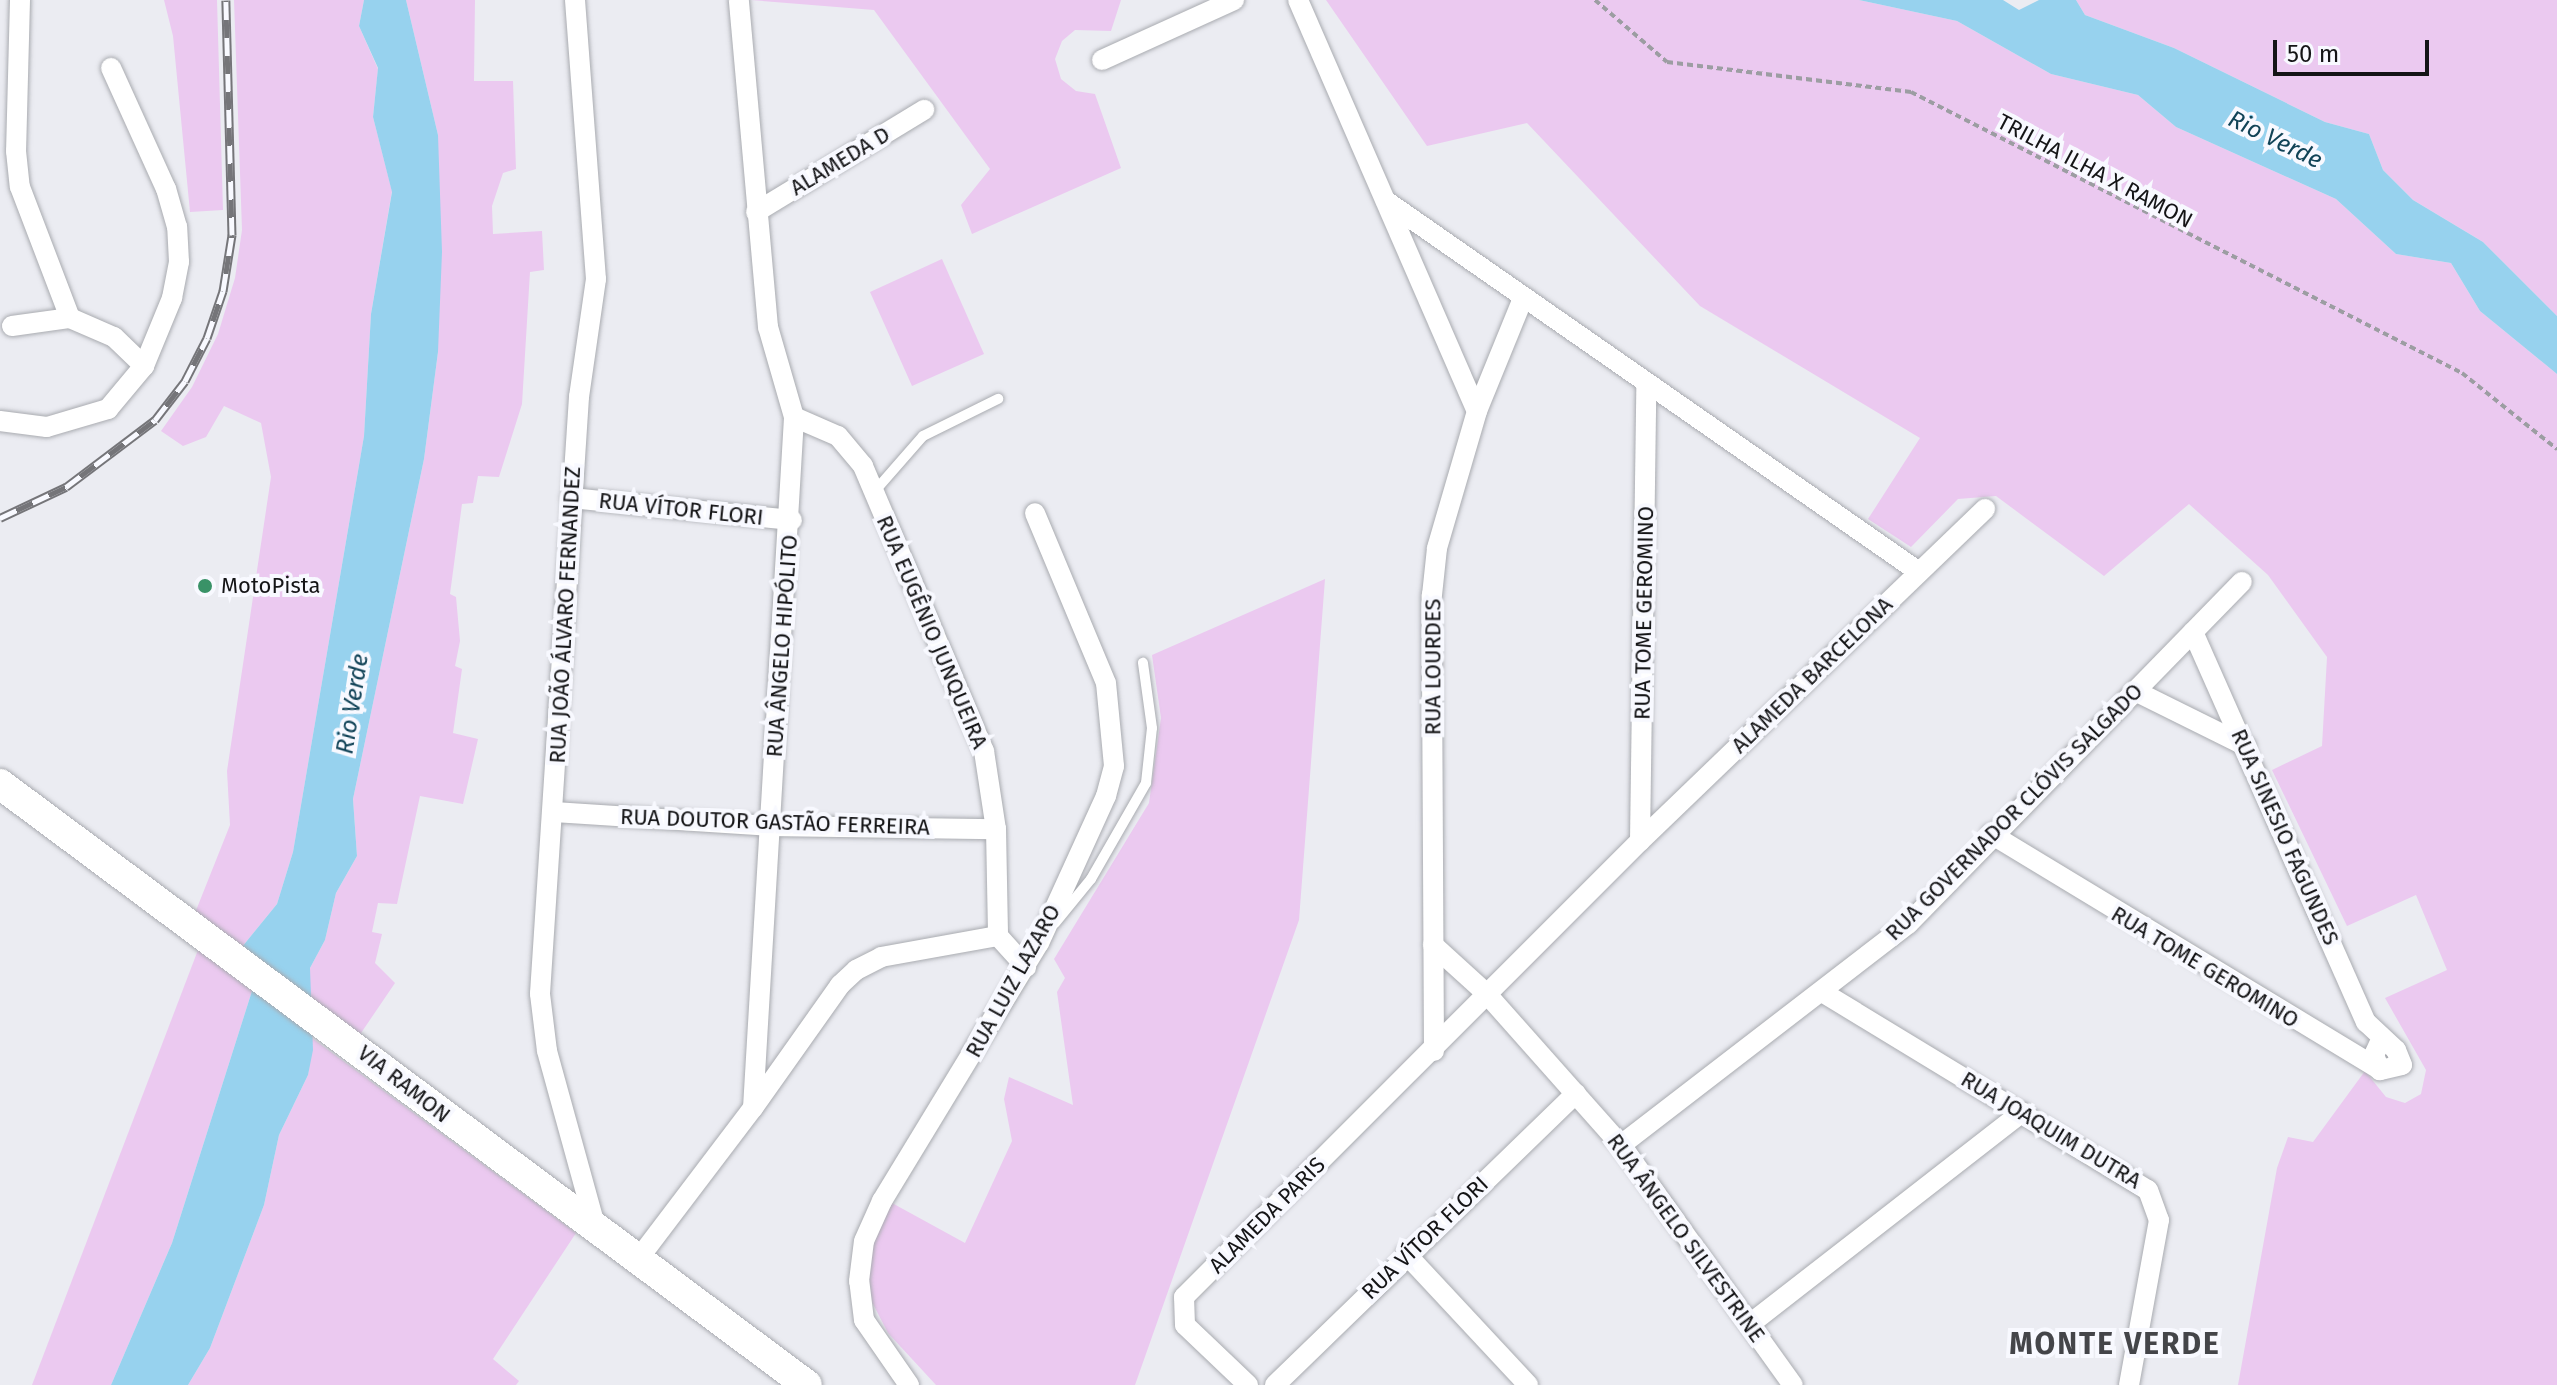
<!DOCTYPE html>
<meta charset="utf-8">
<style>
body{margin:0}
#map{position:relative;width:2557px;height:1385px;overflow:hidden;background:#ebecf2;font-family:"Fira Sans",sans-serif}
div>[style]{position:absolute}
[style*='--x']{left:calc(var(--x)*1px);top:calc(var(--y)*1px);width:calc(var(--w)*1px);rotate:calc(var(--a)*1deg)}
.green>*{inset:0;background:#ebc9f0}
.water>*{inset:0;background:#97d2ee}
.path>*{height:4px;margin-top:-2px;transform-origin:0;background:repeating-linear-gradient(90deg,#9c9da2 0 6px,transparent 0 10px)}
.roads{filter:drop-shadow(0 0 2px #a9abb0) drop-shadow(0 0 2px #a9abb0)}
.lane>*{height:10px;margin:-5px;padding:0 5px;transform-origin:5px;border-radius:5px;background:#fff}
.street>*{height:20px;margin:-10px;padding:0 10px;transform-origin:10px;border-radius:10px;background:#fff}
.secondary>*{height:30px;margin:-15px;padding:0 15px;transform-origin:15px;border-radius:15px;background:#fff}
.rail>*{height:9px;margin-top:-4.5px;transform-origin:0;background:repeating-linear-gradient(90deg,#f8f9ff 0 18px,#757579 0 36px);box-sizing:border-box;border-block:2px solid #757579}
.dots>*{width:22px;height:22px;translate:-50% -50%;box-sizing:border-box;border:4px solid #f8f9ff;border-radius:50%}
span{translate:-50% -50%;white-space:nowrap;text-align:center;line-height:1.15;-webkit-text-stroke:8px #f8f9ff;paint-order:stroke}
.street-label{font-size:22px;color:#141416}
.poi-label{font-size:22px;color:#141416}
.left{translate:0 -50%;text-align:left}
.water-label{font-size:24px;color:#114357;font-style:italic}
.district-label{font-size:30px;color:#444549;font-weight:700;letter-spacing:2px}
.scale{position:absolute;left:2273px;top:40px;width:156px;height:36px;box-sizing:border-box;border:4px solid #141416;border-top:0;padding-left:10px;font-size:24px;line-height:28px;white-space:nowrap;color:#141416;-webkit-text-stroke:6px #f8f9ff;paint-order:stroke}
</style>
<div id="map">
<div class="green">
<i style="clip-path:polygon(164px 0,217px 0,223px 210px,190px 212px,173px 36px)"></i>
<i style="clip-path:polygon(234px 0,364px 0,359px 26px,378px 69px,373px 117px,392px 191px,371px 314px,364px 436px,293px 852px,277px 904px,242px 947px,195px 913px,230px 825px,227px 771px,271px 477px,261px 423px,224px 406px,206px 437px,183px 446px,161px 431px,192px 387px,218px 334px,235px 278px,242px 230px)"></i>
<i style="clip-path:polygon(406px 0,475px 0,474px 81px,513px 81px,516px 169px,503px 173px,492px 206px,493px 234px,542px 231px,544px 270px,530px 272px,522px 404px,499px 477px,478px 476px,473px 503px,462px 504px,450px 594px,456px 597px,460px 641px,455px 666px,462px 669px,453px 733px,478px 739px,463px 804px,420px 796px,397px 904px,378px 903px,372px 932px,382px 934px,375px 963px,395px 983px,359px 1036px,309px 999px,309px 989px,310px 968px,325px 940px,336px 893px,357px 856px,353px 799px,424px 459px,438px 352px,438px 135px)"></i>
<i style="clip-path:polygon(751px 0,1121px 0,1111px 31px,1075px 30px,1062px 41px,1055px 59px,1061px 79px,1076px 91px,1095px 94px,1121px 168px,972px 234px,961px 205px,990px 169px,874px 10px)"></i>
<i style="clip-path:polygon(1326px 0,1859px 0,1957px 21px,2051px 74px,2138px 95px,2176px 127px,2336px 199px,2396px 254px,2451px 263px,2480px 311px,2557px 374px,2557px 1385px,2238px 1385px,2277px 1168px,2288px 1137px,2313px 1142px,2365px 1071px,2386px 1097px,2405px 1103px,2421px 1094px,2426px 1070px,2385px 998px,2447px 970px,2416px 895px,2347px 926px,2272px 770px,2322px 746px,2327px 657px,2268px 575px,2189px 504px,2104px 576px,1996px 496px,1958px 499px,1911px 547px,1868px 519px,1920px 438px,1700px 306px,1527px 123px,1427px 146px)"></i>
<i style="clip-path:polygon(2076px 0,2557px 0,2557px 316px,2483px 242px,2413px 200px,2383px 170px,2369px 134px,2325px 122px,2174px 48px,2085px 15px)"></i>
<i style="clip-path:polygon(942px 259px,984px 354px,912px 386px,870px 292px)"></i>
<i style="clip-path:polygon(1325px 579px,1299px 920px,1135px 1385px,936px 1385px,888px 1333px,872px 1302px,868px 1267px,875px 1238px,892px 1203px,965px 1243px,1012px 1141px,1004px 1099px,1009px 1077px,1073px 1105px,1057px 992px,1065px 978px,1054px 959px,1149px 803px,1161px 718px,1152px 655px)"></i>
<i style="clip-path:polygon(198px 950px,252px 991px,172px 1243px,111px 1385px,32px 1385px)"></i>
<i style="clip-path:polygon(312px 1038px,576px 1233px,493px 1359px,519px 1381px,516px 1385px,188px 1385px,210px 1348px,264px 1205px,279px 1135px,308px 1075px)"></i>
</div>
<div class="water">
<i style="clip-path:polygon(364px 0,406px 0,438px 135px,442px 252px,438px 352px,424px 459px,353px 799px,357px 856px,336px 893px,325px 940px,310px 968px,313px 1050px,308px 1075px,279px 1135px,264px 1205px,210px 1348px,188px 1385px,111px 1385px,172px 1243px,252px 991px,242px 947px,277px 904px,293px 852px,364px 436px,371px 314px,392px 192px,373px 117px,378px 68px,359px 26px)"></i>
<i style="clip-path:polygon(1859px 0,2003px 0,2019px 10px,2039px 0,2076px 0,2085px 15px,2174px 48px,2325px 122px,2369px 134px,2383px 170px,2413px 200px,2483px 242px,2557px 316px,2557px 374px,2480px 311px,2451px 263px,2396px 254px,2336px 199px,2176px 127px,2138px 95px,2051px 74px,1957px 21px)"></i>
</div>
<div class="path">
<i style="--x:1595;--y:0;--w:95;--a:40.7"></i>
<i style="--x:1667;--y:62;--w:246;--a:7"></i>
<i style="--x:1911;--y:92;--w:619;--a:27.02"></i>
<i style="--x:2462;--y:373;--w:122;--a:38.7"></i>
</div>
<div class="roads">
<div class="lane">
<i style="--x:874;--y:492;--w:74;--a:-48.8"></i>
<i style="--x:923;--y:436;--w:84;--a:-26.3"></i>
<i style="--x:1055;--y:923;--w:57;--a:-50.7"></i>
<i style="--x:1091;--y:879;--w:111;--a:-60.2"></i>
<i style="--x:1146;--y:783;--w:55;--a:-83.8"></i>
<i style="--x:1152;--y:728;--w:66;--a:-97.9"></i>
</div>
<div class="street">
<i style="--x:20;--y:0;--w:151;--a:91.5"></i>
<i style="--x:16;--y:151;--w:36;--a:84"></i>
<i style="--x:20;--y:187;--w:140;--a:69.1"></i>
<i style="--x:70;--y:318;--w:48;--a:23.4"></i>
<i style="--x:114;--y:337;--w:42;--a:44"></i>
<i style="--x:575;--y:0;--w:280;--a:85.7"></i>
<i style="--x:596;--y:279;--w:119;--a:98.2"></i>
<i style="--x:579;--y:397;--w:598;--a:93.74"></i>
<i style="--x:540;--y:994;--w:57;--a:83"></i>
<i style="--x:547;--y:1051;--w:180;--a:74.6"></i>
<i style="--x:1298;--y:0;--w:448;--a:66.5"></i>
<i style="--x:1102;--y:60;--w:145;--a:-24.4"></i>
<i style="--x:1386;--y:201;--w:649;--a:34.84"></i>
<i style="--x:756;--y:212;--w:197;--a:-31.3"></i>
<i style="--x:12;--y:326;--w:59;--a:-7.9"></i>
<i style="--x:794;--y:417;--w:48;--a:23.4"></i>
<i style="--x:838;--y:436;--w:39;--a:50"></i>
<i style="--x:863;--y:466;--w:310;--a:67"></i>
<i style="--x:984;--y:751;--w:79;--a:81.3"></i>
<i style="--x:996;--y:829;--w:107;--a:88.9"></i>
<i style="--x:0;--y:421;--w:47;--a:7.3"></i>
<i style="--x:47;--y:427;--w:64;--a:-16.4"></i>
<i style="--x:108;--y:409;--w:56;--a:-50.1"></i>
<i style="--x:144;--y:366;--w:74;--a:-67.6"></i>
<i style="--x:172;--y:298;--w:37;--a:-79"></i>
<i style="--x:179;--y:262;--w:35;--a:-93"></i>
<i style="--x:177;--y:227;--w:40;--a:-106"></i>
<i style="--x:166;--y:189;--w:133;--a:-114.4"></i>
<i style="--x:571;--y:498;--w:222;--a:5.7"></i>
<i style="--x:2193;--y:632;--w:427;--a:66.1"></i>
<i style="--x:2366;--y:1022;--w:41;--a:43"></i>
<i style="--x:2396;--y:1050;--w:16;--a:68"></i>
<i style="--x:2402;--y:1065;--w:23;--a:167"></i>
<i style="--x:2380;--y:1070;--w:16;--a:-112"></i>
<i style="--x:2374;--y:1055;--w:17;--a:-65"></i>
<i style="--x:2135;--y:691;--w:124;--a:26.4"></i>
<i style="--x:554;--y:812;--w:215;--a:3.7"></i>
<i style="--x:769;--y:826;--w:227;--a:0.8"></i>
<i style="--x:1991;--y:834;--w:455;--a:31.2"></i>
<i style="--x:1640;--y:841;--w:457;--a:-89.2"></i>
<i style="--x:998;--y:936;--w:42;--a:47.9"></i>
<i style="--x:1433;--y:945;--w:72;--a:42.2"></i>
<i style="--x:1486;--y:993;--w:203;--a:48.4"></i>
<i style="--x:1621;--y:1145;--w:295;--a:54.4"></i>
<i style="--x:1822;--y:992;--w:381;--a:31.3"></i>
<i style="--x:2148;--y:1190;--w:32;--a:70"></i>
<i style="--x:2159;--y:1220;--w:168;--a:100.3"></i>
<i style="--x:1434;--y:1051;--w:456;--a:-90.3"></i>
<i style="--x:1432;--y:595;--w:47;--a:-83.9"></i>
<i style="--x:1437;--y:548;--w:143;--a:-73.7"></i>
<i style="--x:1477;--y:411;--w:122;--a:-67.8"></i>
<i style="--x:753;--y:1108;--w:151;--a:-54.7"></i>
<i style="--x:840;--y:985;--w:22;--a:-43"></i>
<i style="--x:856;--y:970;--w:28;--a:-27"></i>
<i style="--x:881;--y:957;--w:119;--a:-10.2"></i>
<i style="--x:1621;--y:1145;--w:362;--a:-37.6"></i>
<i style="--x:1908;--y:924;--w:478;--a:-45.7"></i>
<i style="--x:1406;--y:1254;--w:179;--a:47"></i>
<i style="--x:639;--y:1258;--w:188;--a:-52.8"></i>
<i style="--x:753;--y:1108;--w:692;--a:-86.6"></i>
<i style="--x:794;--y:417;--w:94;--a:-106.1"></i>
<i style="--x:768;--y:327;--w:328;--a:-95.1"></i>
<i style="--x:1750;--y:1324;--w:345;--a:-37.9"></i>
<i style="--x:909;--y:1385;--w:79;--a:-124.7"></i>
<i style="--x:864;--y:1320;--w:39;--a:-97"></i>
<i style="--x:859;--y:1281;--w:40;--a:-82.9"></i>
<i style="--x:864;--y:1241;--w:44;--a:-65.8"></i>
<i style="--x:882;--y:1201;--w:302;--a:-58.7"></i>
<i style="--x:1039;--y:943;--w:162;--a:-65.5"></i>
<i style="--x:1106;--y:796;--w:31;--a:-75"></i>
<i style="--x:1114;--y:766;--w:83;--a:-95.5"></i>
<i style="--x:1106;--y:683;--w:184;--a:-112.7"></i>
<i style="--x:1248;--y:1385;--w:87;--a:-136.4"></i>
<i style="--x:1185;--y:1325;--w:28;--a:-92"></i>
<i style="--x:1184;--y:1297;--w:645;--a:-45"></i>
<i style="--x:1640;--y:841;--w:479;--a:-43.9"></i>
<i style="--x:1275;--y:1385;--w:419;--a:-44.1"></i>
</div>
<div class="secondary">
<i style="--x:0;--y:784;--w:1006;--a:36.68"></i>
</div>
</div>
<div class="rail">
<i style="--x:0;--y:518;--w:73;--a:-25.2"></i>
<i style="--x:66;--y:487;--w:111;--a:-37"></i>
<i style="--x:155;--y:420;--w:49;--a:-52.4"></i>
<i style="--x:185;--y:381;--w:48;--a:-62.9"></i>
<i style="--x:207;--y:338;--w:50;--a:-71.2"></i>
<i style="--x:223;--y:291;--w:57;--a:-80.9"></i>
<i style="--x:232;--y:235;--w:235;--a:-91.5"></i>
</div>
<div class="dots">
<i style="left:205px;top:586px;background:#399267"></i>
</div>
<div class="street-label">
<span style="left:840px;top:161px;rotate:-31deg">ALAMEDA D</span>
<span style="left:2095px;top:171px;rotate:28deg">TRILHA ILHA X RAMON</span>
<span style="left:681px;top:509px;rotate:6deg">RUA VÍTOR FLORI</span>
<span style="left:1644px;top:613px;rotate:-89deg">RUA TOME GEROMINO</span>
<span style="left:565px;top:615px;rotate:-87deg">RUA JOÃO ÁLVARO FERNANDEZ</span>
<span style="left:932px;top:632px;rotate:67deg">RUA EUGÊNIO JUNQUEIRA</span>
<span style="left:782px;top:646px;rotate:-86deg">RUA ÂNGELO HIPÓLITO</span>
<span style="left:1433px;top:667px;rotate:-90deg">RUA LOURDES</span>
<span style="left:1812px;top:675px;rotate:-44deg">ALAMEDA BARCELONA</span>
<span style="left:2014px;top:812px;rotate:-45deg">RUA GOVERNADOR CLÓVIS SALGADO</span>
<span style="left:775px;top:822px;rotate:2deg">RUA DOUTOR GASTÃO FERREIRA</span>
<span style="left:2285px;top:837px;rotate:66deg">RUA SINESIO FAGUNDES</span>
<span style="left:2205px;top:967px;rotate:31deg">RUA TOME GEROMINO</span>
<span style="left:1013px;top:981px;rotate:-61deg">RUA LUIZ LAZARO</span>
<span style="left:404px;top:1084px;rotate:38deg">VIA RAMON</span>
<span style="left:2051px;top:1130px;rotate:31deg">RUA JOAQUIM DUTRA</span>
<span style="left:1267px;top:1215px;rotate:-45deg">ALAMEDA PARIS</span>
<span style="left:1425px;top:1238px;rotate:-44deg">RUA VÍTOR FLORI</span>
<span style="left:1686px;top:1238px;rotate:54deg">RUA ÂNGELO SILVESTRINE</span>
</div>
<div class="poi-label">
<span class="left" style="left:221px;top:586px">MotoPista</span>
</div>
<div class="water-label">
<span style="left:2275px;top:140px;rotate:26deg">Rio Verde</span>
<span style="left:353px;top:704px;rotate:-81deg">Rio Verde</span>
</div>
<div class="district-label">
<span style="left:2115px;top:1344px">MONTE VERDE</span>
</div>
<div class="scale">50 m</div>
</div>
